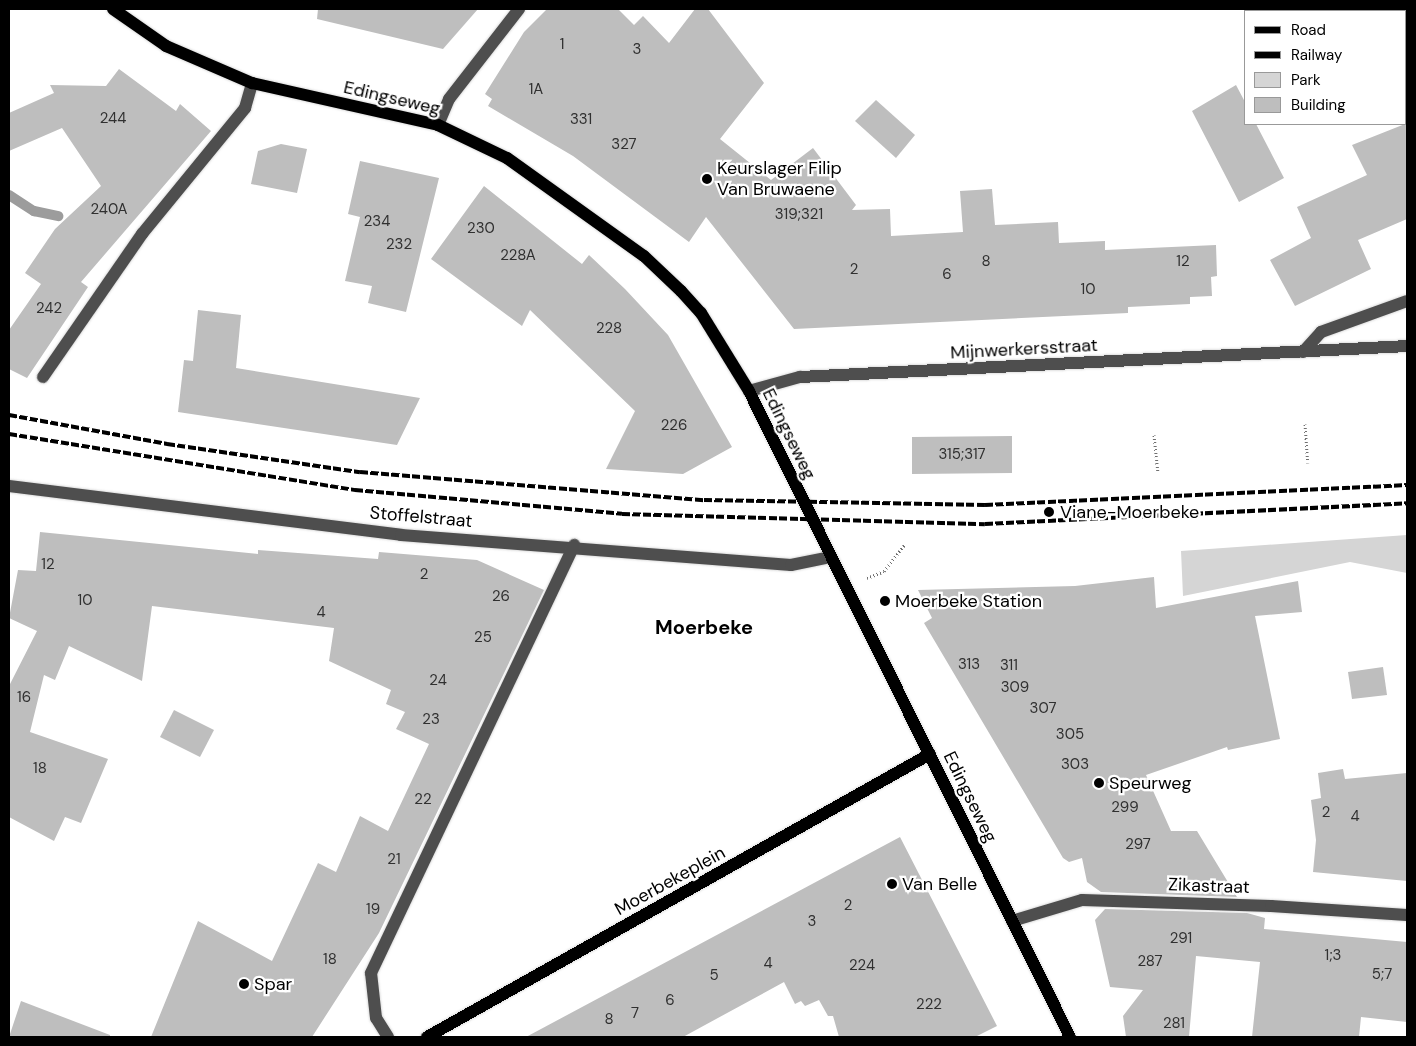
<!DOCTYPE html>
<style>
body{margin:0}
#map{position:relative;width:1416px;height:1046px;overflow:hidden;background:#fff;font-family:"DM Sans",sans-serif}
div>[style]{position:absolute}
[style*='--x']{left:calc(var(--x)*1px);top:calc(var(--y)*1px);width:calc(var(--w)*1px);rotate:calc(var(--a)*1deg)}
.green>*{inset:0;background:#d5d5d5}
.stream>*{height:10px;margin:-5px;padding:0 5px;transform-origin:5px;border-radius:5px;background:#9c9c9c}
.building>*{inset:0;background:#bebebe}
.path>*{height:3px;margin-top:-1.5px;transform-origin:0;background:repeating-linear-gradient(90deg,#707070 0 1px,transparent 0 3.5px)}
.roads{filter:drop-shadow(0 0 1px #dbdbdb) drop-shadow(0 0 1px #dbdbdb)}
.minor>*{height:12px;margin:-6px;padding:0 6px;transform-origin:6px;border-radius:6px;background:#4e4e4e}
.major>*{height:12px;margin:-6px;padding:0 6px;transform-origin:6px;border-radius:6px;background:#000}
.rail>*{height:4px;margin-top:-2px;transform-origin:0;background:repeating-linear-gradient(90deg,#000 0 8px,transparent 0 10.5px)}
.dots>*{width:14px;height:14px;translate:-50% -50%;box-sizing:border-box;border:2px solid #fff;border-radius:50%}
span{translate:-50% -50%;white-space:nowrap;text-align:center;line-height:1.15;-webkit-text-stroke:4.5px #fff;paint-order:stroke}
.number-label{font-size:15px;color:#303030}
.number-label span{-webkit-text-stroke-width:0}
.street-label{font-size:18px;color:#000}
.poi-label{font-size:18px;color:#000}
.left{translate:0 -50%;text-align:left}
.quarter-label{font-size:20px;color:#000;font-weight:700}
.frame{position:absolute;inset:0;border:10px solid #000;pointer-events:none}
.legend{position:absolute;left:1244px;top:10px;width:162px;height:115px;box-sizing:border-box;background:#fff;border:1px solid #999;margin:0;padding:6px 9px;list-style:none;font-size:15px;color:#000}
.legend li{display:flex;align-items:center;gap:10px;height:25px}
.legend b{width:25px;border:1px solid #999}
</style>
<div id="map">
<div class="green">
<i style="clip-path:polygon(1407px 535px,1407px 573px,1350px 562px,1183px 596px,1181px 551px)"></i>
</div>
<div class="stream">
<i style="--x:9;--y:195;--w:30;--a:33"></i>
<i style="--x:34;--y:211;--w:25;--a:12"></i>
</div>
<div class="building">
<i style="clip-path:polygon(318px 9px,478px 9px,443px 49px,317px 19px)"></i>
<i style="clip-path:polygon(547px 9px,618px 9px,634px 25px,643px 16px,669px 43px,695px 9px,708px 9px,764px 83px,720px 139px,771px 180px,813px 148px,856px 205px,852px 210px,890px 209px,891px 236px,963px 232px,960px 191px,992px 189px,995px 225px,1058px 222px,1059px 243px,1105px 241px,1105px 250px,1216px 245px,1217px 276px,1211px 277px,1212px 296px,1190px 297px,1190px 304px,1128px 307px,1128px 313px,794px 329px,706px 217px,689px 242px,573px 156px,488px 106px,492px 99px,485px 94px,524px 32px)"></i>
<i style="clip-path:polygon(119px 69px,176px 111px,180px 104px,211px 131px,81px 282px,88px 287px,27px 378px,9px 369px,9px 330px,41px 284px,25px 273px,55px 229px,101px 186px,62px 128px,9px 151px,9px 113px,54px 93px,50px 85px,106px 86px)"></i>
<i style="clip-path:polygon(1236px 85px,1245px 102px,1245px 124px,1256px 124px,1284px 178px,1239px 202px,1192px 111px)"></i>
<i style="clip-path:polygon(876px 100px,915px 135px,896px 158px,855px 121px)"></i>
<i style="clip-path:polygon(1407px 118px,1407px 219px,1358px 240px,1371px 269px,1295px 306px,1270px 260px,1311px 238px,1297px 207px,1367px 175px,1352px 145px,1405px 124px)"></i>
<i style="clip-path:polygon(281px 144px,307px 149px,297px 193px,251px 184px,258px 151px)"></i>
<i style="clip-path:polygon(360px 161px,439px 178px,406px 312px,368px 303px,372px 286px,345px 281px,360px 217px,348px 214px)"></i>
<i style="clip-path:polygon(484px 186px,582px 264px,589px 255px,625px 289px,668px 335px,732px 447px,683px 474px,606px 469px,635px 411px,530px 310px,522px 326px,431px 259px)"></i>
<i style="clip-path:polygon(198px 310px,241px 315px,236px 368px,420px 398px,397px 445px,178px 412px,184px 360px,193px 361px)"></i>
<i style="clip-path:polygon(1012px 436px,1012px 473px,912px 474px,912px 437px)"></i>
<i style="clip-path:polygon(40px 532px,258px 554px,258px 550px,378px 559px,379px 552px,477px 560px,544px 590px,379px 933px,312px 1037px,151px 1037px,198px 921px,272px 961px,318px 863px,336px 872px,360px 816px,388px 831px,429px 744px,396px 729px,405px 712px,386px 704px,391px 690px,329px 661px,334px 628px,152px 606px,142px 681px,69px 646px,55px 680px,44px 675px,30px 732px,108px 759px,81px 823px,65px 817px,54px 841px,9px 817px,9px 686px,37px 631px,9px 618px,18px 570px,36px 571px)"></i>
<i style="clip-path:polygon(1154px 577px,1156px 608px,1298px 581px,1302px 612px,1255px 616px,1280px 739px,1228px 750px,1227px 747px,1146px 775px,1171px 831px,1197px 831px,1237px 897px,1101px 892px,1087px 882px,1082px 858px,1069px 862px,1063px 858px,924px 623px,932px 618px,918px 590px,1075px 586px)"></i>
<i style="clip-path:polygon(1383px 667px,1387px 695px,1352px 699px,1348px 672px)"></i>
<i style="clip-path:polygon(174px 710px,214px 730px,200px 757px,160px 737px)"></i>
<i style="clip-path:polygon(1343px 769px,1345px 779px,1407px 773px,1407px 881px,1313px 872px,1316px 840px,1311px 800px,1321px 798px,1318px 773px)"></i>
<i style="clip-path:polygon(900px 837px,997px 1026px,975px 1037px,839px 1037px,833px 1016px,828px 1016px,819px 1000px,805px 1006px,801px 1001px,795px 1004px,784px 982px,683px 1037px,526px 1037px)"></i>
<i style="clip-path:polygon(1105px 909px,1247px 913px,1265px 918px,1264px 929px,1407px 942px,1407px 1022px,1361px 1017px,1359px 1037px,1252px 1037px,1260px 962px,1196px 956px,1189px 1037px,1126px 1037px,1123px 1016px,1143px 990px,1110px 987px,1095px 920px)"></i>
<i style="clip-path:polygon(21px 1001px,110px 1035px,110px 1037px,9px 1037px)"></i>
</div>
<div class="path">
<i style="--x:1305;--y:424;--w:39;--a:86"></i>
<i style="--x:1154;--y:435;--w:38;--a:84"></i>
<i style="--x:867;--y:578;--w:18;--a:-22"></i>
<i style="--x:884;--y:571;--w:33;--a:-52"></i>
</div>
<div class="roads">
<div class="minor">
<i style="--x:438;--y:125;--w:28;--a:-67"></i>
<i style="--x:449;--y:99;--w:114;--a:-52.1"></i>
<i style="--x:1303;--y:352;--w:27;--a:-48"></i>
<i style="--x:1321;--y:332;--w:91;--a:-19.8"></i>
<i style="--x:43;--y:377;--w:174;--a:-55.3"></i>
<i style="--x:142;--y:234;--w:163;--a:-50.7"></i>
<i style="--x:245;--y:108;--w:26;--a:-74"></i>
<i style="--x:749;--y:391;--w:53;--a:-15.4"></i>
<i style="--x:800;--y:377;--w:608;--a:-2.92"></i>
<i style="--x:9;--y:486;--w:395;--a:7.1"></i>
<i style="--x:401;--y:535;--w:391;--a:4.4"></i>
<i style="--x:791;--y:565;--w:41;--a:-11.3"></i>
<i style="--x:1012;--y:921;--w:73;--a:-16.7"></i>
<i style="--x:1082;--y:900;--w:189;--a:1.8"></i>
<i style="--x:1271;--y:906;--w:136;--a:3.8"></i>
<i style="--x:388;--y:1037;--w:22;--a:-122"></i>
<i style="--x:376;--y:1018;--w:45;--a:-96.3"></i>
<i style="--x:371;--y:973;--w:474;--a:-64.6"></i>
</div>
<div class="major">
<i style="--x:113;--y:9;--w:65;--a:34.9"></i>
<i style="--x:166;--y:46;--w:94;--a:23.3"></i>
<i style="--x:252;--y:83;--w:191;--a:12.7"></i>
<i style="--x:438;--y:125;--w:76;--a:25.6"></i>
<i style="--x:507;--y:158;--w:168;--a:35.6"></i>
<i style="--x:644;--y:256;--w:51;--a:43.4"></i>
<i style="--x:681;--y:291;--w:30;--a:48"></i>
<i style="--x:701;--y:313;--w:92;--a:58.4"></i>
<i style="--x:749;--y:391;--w:721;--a:63.58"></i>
<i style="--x:427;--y:1037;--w:577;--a:-29.36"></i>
</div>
</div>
<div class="rail">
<i style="--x:9;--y:415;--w:161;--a:10.4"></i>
<i style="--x:167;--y:444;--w:195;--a:8.3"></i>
<i style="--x:360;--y:472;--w:345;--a:4.7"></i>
<i style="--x:704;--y:500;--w:281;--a:1"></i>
<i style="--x:985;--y:505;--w:422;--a:-2.7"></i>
<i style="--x:9;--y:434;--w:351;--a:9.2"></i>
<i style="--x:355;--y:490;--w:268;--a:5.1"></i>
<i style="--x:622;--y:514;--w:363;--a:1.6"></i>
<i style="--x:985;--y:524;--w:423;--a:-2.8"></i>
</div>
<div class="dots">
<i style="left:707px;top:179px;background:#000"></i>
<i style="left:1049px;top:512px;background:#000"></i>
<i style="left:885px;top:601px;background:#000"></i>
<i style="left:1099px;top:783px;background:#000"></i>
<i style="left:892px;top:884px;background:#000"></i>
<i style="left:244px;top:984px;background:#000"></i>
</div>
<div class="number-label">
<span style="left:562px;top:45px">1</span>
<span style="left:637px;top:50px">3</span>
<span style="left:536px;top:90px">1A</span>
<span style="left:113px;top:119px">244</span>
<span style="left:581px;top:120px">331</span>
<span style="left:624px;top:145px">327</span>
<span style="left:109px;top:210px">240A</span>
<span style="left:799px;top:215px">319;321</span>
<span style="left:377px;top:222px">234</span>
<span style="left:481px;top:229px">230</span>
<span style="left:399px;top:245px">232</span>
<span style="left:518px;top:256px">228A</span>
<span style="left:986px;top:262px">8</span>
<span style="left:1183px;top:262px">12</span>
<span style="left:854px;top:270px">2</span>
<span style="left:947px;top:275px">6</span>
<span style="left:1088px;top:290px">10</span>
<span style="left:49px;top:309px">242</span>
<span style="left:609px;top:329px">228</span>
<span style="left:674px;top:426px">226</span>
<span style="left:962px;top:455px">315;317</span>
<span style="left:48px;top:565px">12</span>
<span style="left:424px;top:575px">2</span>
<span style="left:501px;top:597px">26</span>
<span style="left:85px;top:601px">10</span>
<span style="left:321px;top:613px">4</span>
<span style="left:483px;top:638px">25</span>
<span style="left:969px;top:665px">313</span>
<span style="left:1009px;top:666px">311</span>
<span style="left:438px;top:681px">24</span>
<span style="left:1015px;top:688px">309</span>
<span style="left:24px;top:698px">16</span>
<span style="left:1043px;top:709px">307</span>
<span style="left:431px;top:720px">23</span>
<span style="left:1070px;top:735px">305</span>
<span style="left:1075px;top:765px">303</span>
<span style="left:40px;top:769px">18</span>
<span style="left:423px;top:800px">22</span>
<span style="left:1125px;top:808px">299</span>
<span style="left:1326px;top:813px">2</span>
<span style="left:1355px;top:817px">4</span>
<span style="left:1138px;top:845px">297</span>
<span style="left:394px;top:860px">21</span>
<span style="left:848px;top:906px">2</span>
<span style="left:373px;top:910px">19</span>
<span style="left:812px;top:922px">3</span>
<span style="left:1181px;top:939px">291</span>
<span style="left:1333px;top:956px">1;3</span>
<span style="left:330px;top:960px">18</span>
<span style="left:1150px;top:962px">287</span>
<span style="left:768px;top:964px">4</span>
<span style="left:862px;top:966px">224</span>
<span style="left:1382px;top:975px">5;7</span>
<span style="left:714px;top:976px">5</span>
<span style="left:670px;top:1001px">6</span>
<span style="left:929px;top:1005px">222</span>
<span style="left:635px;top:1014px">7</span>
<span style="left:609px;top:1020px">8</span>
<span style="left:1174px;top:1024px">281</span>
</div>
<div class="street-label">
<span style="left:392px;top:98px;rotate:13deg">Edingseweg</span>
<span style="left:1024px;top:349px;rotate:-3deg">Mijnwerkersstraat</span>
<span style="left:789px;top:434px;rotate:64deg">Edingseweg</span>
<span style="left:421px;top:517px;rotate:5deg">Stoffelstraat</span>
<span style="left:970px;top:797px;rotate:64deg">Edingseweg</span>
<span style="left:670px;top:881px;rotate:-29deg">Moerbekeplein</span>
<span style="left:1209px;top:886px;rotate:2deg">Zikastraat</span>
</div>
<div class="poi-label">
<span class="left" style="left:717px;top:179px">Keurslager Filip<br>Van Bruwaene</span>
<span class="left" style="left:1060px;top:512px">Viane-Moerbeke</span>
<span class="left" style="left:895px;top:601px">Moerbeke Station</span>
<span class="left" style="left:1109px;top:783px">Speurweg</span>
<span class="left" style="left:902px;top:884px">Van Belle</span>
<span class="left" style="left:254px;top:984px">Spar</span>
</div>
<div class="quarter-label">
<span style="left:704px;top:627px">Moerbeke</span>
</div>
<div class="frame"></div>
<ul class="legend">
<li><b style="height:6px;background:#000"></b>Road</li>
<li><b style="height:6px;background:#000"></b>Railway</li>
<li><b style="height:14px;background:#d5d5d5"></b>Park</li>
<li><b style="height:14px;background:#bebebe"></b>Building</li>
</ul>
</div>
